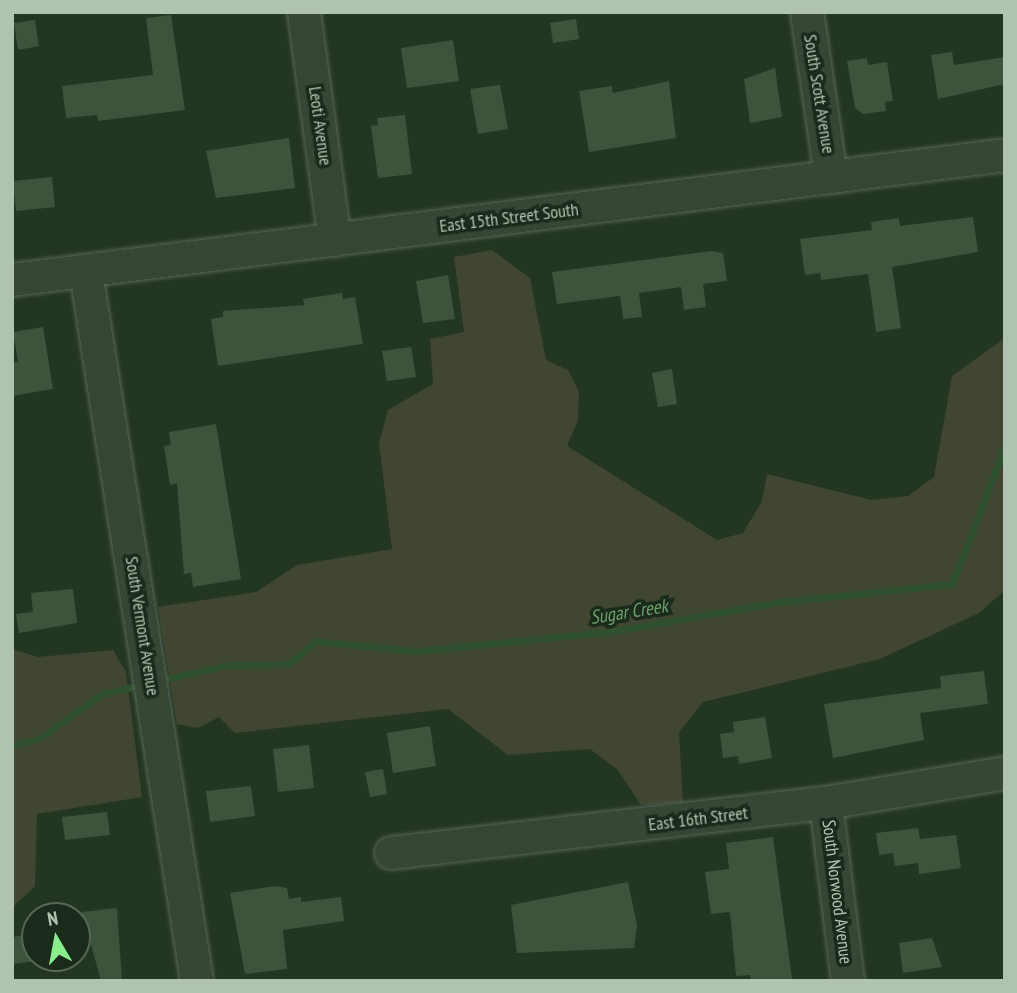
<!DOCTYPE html>
<style>
body{margin:0}
#map{position:relative;width:1017px;height:993px;overflow:hidden;background:#233622;font-family:"PT Sans Narrow",sans-serif}
div>[style]{position:absolute}
[style*='--x']{left:calc(var(--x)*1px);top:calc(var(--y)*1px);width:calc(var(--w)*1px);rotate:calc(var(--a)*1deg)}
.green>*{inset:0;background:#414632}
.stream>*{height:7px;margin:-3.5px;padding:0 3.5px;transform-origin:3.5px;border-radius:3.5px;background:#2f512f}
.building>*{inset:0;background:#3c543c}
.roads{filter:drop-shadow(0 0 2px #566756) drop-shadow(0 0 2px #566756)}
.minor>*{height:32px;margin:-16px;padding:0 16px;transform-origin:16px;border-radius:16px;background:#364736}
span{translate:-50% -50%;white-space:nowrap;text-align:center;line-height:1.15;-webkit-text-stroke:7px #1b2b1b;paint-order:stroke}
.street-label{font-size:18px;color:#b0c3b0}
.water-label{font-size:19px;color:#6da06c;font-style:italic}
.frame{position:absolute;inset:0;border:14px solid #b0c3b0;pointer-events:none}
.north{position:absolute;left:21px;top:902px;width:70px;height:70px;box-sizing:border-box;background:#1b2b1b;border:2px solid #576857;border-radius:50%;rotate:350deg;font-size:19px;font-weight:700;line-height:28px;text-align:center;color:#b0c3b0}
.north::after{content:'';display:block;margin:auto;width:24px;height:32px;background:#8aee8c;clip-path:polygon(50% 0,100% 100%,50% 72%,0 100%)}
</style>
<div id="map">
<div class="green">
<i style="clip-path:polygon(492px 250px,530px 278px,546px 360px,568px 370px,579px 392px,578px 421px,567px 446px,717px 540px,743px 533px,762px 501px,767px 474px,872px 500px,908px 496px,934px 477px,952px 376px,1005px 338px,1005px 590px,979px 613px,880px 659px,703px 702px,679px 732px,683px 802px,641px 805px,617px 769px,590px 749px,508px 755px,448px 709px,235px 733px,219px 717px,198px 728px,177px 724px,158px 607px,256px 592px,297px 565px,392px 549px,379px 443px,388px 410px,433px 384px,430px 339px,464px 332px,454px 257px)"></i>
<i style="clip-path:polygon(12px 649px,38px 657px,113px 650px,126px 672px,142px 797px,37px 814px,35px 886px,12px 908px)"></i>
</div>
<div class="stream">
<i style="--x:170;--y:678;--w:60;--a:-12.4"></i>
<i style="--x:229;--y:665;--w:60;--a:-1"></i>
<i style="--x:289;--y:664;--w:35;--a:-40"></i>
<i style="--x:316;--y:641;--w:102;--a:5.6"></i>
<i style="--x:418;--y:651;--w:191;--a:-5.7"></i>
<i style="--x:608;--y:632;--w:175;--a:-9.9"></i>
<i style="--x:780;--y:602;--w:173;--a:-6"></i>
<i style="--x:952;--y:584;--w:148;--a:-69"></i>
<i style="--x:12;--y:746;--w:29;--a:-16"></i>
<i style="--x:40;--y:738;--w:76;--a:-35.4"></i>
<i style="--x:102;--y:694;--w:31;--a:-13"></i>
</div>
<div class="building">
<i style="clip-path:polygon(171px 15px,185px 110px,98px 121px,97px 115px,66px 118px,62px 86px,153px 75px,146px 18px)"></i>
<i style="clip-path:polygon(576px 19px,579px 39px,553px 43px,550px 23px)"></i>
<i style="clip-path:polygon(35px 20px,39px 46px,18px 50px,14px 23px)"></i>
<i style="clip-path:polygon(453px 40px,459px 81px,407px 88px,401px 48px)"></i>
<i style="clip-path:polygon(952px 52px,954px 65px,1005px 57px,1005px 84px,938px 99px,931px 55px)"></i>
<i style="clip-path:polygon(867px 58px,868px 65px,887px 62px,893px 101px,885px 102px,886px 111px,863px 114px,855px 108px,847px 61px)"></i>
<i style="clip-path:polygon(775px 68px,782px 117px,750px 123px,744px 79px)"></i>
<i style="clip-path:polygon(669px 81px,676px 138px,589px 152px,579px 91px,612px 86px,613px 93px)"></i>
<i style="clip-path:polygon(500px 85px,508px 129px,478px 134px,470px 89px)"></i>
<i style="clip-path:polygon(405px 115px,412px 174px,378px 178px,371px 126px,378px 125px,377px 118px)"></i>
<i style="clip-path:polygon(289px 138px,295px 188px,216px 198px,206px 151px)"></i>
<i style="clip-path:polygon(52px 177px,55px 207px,16px 211px,13px 181px)"></i>
<i style="clip-path:polygon(973px 217px,978px 252px,892px 267px,901px 328px,876px 332px,868px 274px,821px 280px,820px 273px,805px 275px,800px 239px,872px 230px,871px 222px,899px 218px,900px 226px)"></i>
<i style="clip-path:polygon(712px 251px,723px 253px,727px 281px,703px 284px,706px 307px,684px 310px,681px 287px,639px 293px,642px 317px,623px 319px,620px 296px,557px 304px,552px 272px)"></i>
<i style="clip-path:polygon(448px 275px,455px 319px,423px 323px,416px 281px)"></i>
<i style="clip-path:polygon(342px 293px,343px 299px,355px 297px,363px 344px,218px 366px,211px 319px,223px 317px,223px 311px,304px 305px,303px 299px)"></i>
<i style="clip-path:polygon(43px 327px,53px 389px,12px 396px,12px 363px,18px 362px,13px 332px)"></i>
<i style="clip-path:polygon(411px 347px,416px 377px,387px 381px,382px 351px)"></i>
<i style="clip-path:polygon(672px 369px,677px 404px,658px 407px,652px 373px)"></i>
<i style="clip-path:polygon(216px 424px,241px 579px,193px 587px,191px 573px,184px 574px,177px 483px,170px 485px,164px 446px,171px 445px,169px 432px)"></i>
<i style="clip-path:polygon(73px 589px,77px 623px,19px 633px,16px 614px,33px 612px,31px 593px)"></i>
<i style="clip-path:polygon(984px 671px,988px 704px,920px 713px,924px 740px,833px 758px,824px 704px,941px 688px,940px 676px)"></i>
<i style="clip-path:polygon(765px 717px,772px 758px,739px 764px,738px 756px,723px 758px,720px 734px,734px 732px,733px 722px)"></i>
<i style="clip-path:polygon(430px 726px,436px 766px,393px 773px,387px 733px)"></i>
<i style="clip-path:polygon(309px 745px,314px 788px,278px 792px,273px 749px)"></i>
<i style="clip-path:polygon(383px 769px,387px 794px,370px 797px,365px 772px)"></i>
<i style="clip-path:polygon(251px 786px,255px 816px,210px 822px,206px 791px)"></i>
<i style="clip-path:polygon(107px 812px,110px 835px,65px 840px,62px 817px)"></i>
<i style="clip-path:polygon(918px 828px,920px 839px,956px 835px,961px 868px,919px 874px,918px 863px,895px 866px,893px 853px,879px 855px,876px 833px)"></i>
<i style="clip-path:polygon(773px 837px,792px 979px,751px 981px,750px 975px,736px 976px,730px 912px,711px 914px,705px 872px,729px 869px,726px 843px)"></i>
<i style="clip-path:polygon(628px 882px,637px 925px,634px 948px,517px 953px,511px 905px)"></i>
<i style="clip-path:polygon(275px 886px,287px 888px,289px 899px,301px 897px,301px 902px,341px 897px,344px 921px,283px 930px,287px 969px,245px 974px,230px 893px)"></i>
<i style="clip-path:polygon(117px 908px,122px 981px,101px 981px,82px 912px)"></i>
<i style="clip-path:polygon(35px 934px,35px 961px,12px 964px,12px 937px)"></i>
<i style="clip-path:polygon(932px 938px,942px 967px,903px 973px,899px 943px)"></i>
</div>
<div class="roads">
<div class="minor">
<i style="--x:304;--y:12;--w:230;--a:82.3"></i>
<i style="--x:807;--y:12;--w:167;--a:81.7"></i>
<i style="--x:86;--y:272;--w:718;--a:81.1"></i>
<i style="--x:12;--y:280;--w:1001;--a:-7.17"></i>
<i style="--x:826;--y:803;--w:179;--a:83"></i>
<i style="--x:391;--y:853;--w:438;--a:-6.6"></i>
<i style="--x:826;--y:803;--w:181;--a:-9.5"></i>
</div>
</div>
<div class="street-label">
<span style="left:819px;top:94px;rotate:81deg">South Scott Avenue</span>
<span style="left:320px;top:126px;rotate:82deg">Leoti Avenue</span>
<span style="left:509px;top:218px;rotate:-7deg">East 15th Street South</span>
<span style="left:142px;top:626px;rotate:81deg">South Vermont Avenue</span>
<span style="left:698px;top:819px;rotate:-7deg">East 16th Street</span>
<span style="left:837px;top:892px;rotate:83deg">South Norwood Avenue</span>
</div>
<div class="water-label">
<span style="left:629px;top:612px;rotate:-9deg">Sugar Creek</span>
</div>
<div class="frame"></div>
<div class="north">N</div>
</div>
